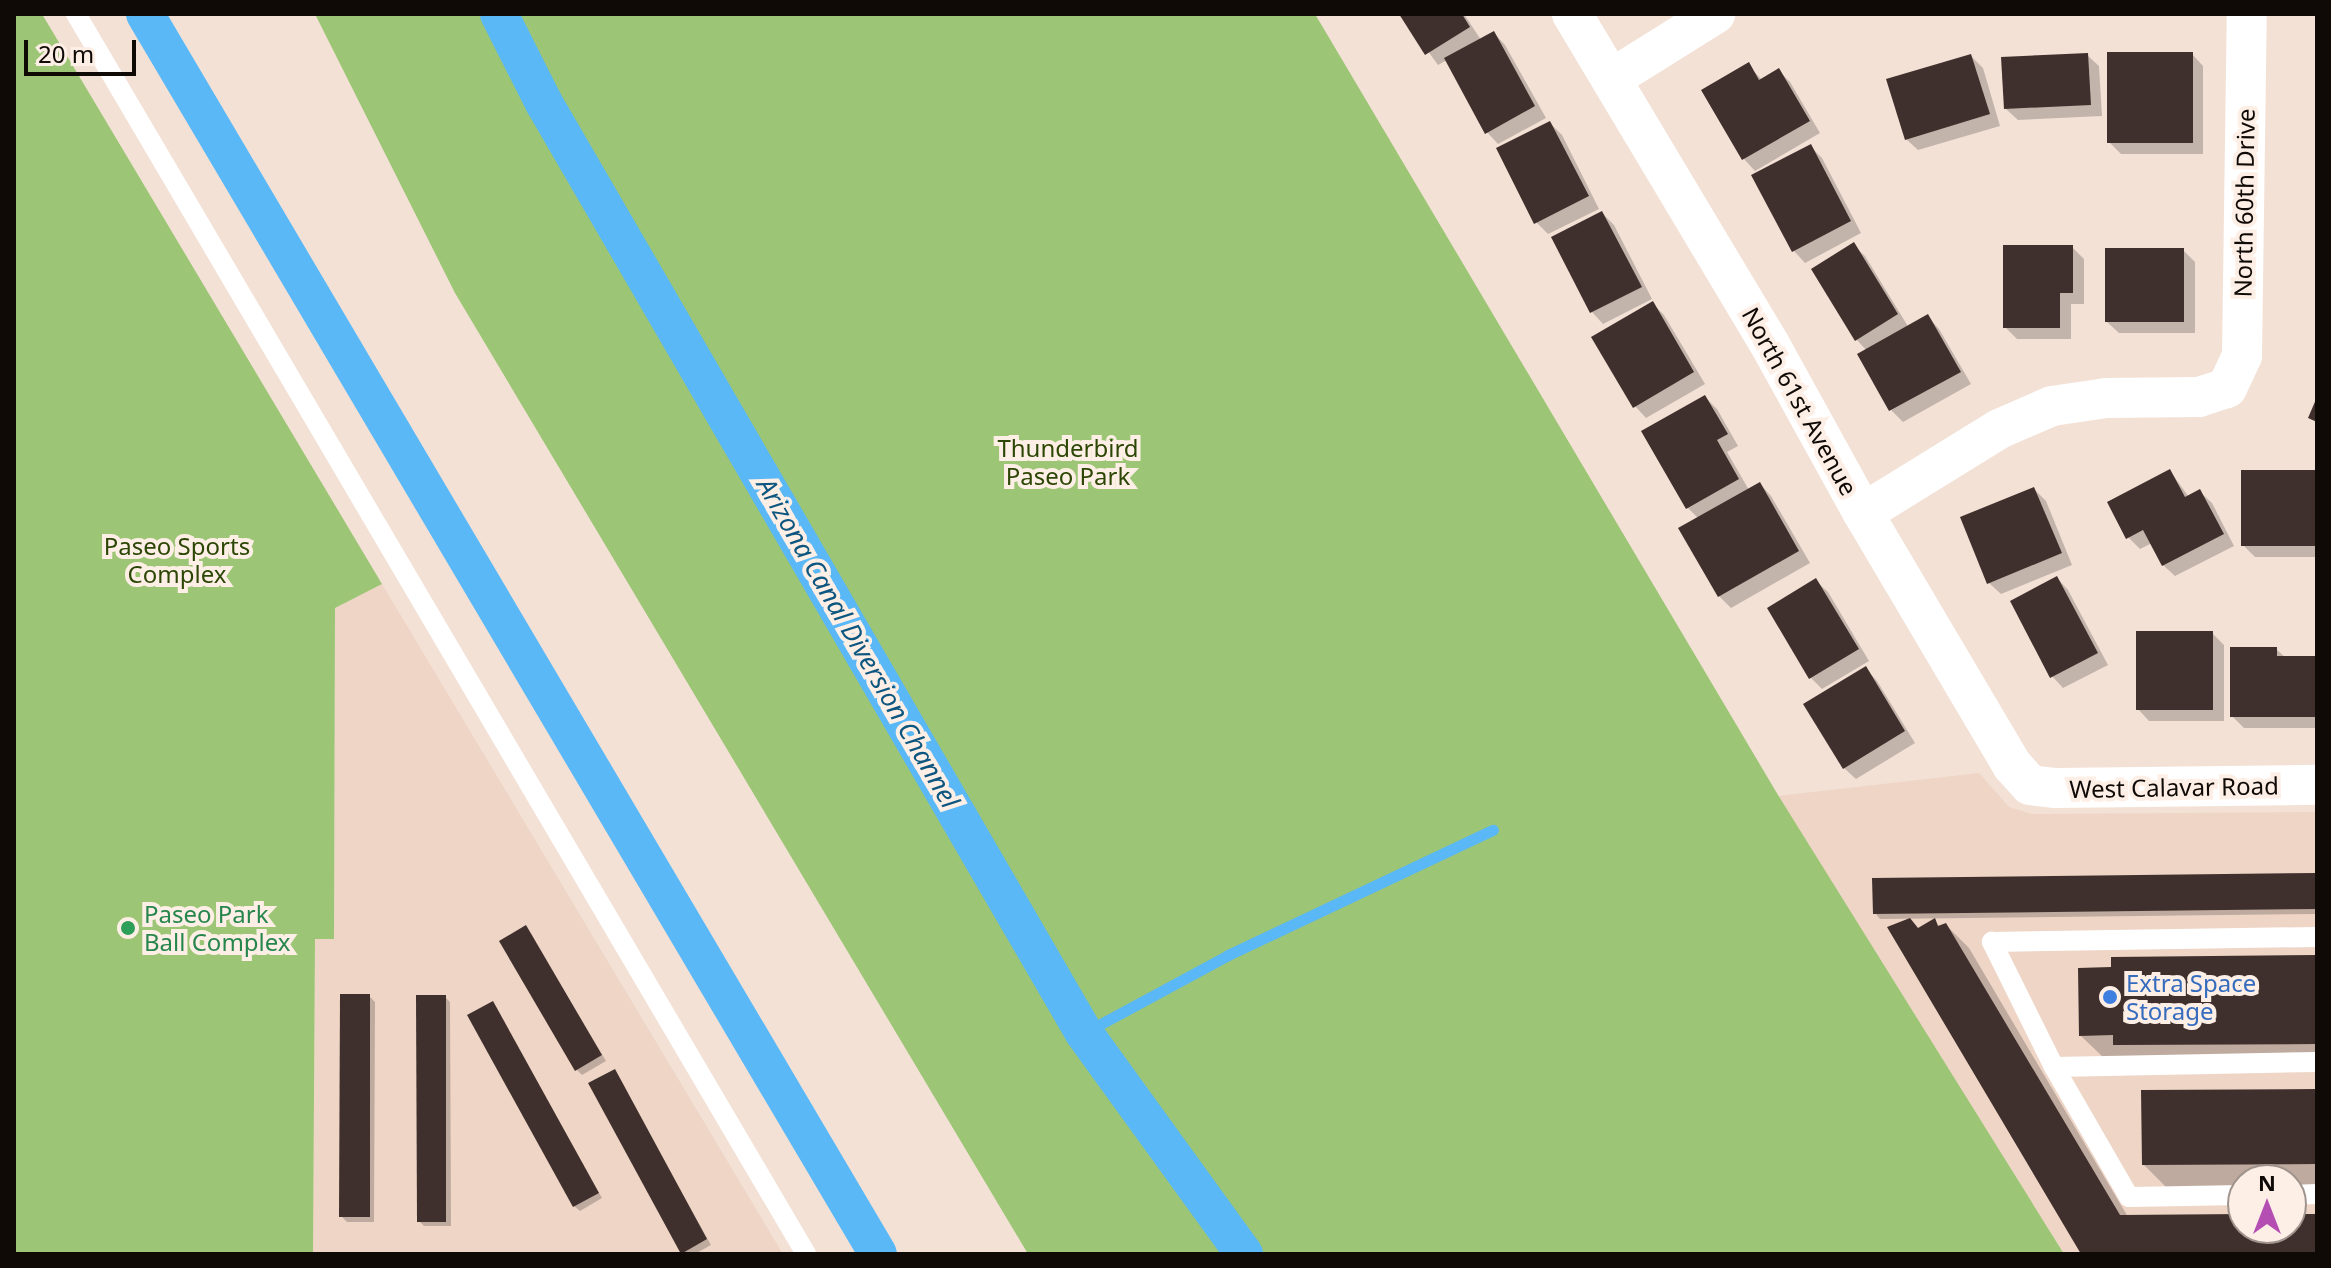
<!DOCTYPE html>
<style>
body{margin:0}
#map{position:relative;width:2331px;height:1268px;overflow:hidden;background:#f3e1d6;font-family:"Noto Sans",sans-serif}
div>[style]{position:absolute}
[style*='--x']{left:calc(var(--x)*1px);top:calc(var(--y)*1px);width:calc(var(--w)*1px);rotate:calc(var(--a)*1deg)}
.built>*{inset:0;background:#eed5c6}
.green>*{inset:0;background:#9cc575}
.shadow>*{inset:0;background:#0003}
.stream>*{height:11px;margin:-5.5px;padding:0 5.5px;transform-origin:5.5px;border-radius:5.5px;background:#5ab8f7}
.canal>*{height:38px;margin:-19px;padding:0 19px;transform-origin:19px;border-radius:19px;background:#5ab8f7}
.building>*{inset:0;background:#40302d}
.lane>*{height:20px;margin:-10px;padding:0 10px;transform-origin:10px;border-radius:10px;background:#fff}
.street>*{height:40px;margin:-20px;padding:0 20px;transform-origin:20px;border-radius:20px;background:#fff}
.dots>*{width:22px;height:22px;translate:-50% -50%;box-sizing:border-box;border:4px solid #feefe6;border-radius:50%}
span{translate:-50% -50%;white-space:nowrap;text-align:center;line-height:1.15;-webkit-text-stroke:8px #feefe6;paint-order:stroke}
.street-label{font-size:24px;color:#100a07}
.park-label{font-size:24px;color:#2c4705}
.leisure-label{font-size:24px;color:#27864d}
.left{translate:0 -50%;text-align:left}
.shop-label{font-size:24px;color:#366cbe}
.water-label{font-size:26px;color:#0c567f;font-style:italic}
.frame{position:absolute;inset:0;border:16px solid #100a07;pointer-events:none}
.north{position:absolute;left:2227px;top:1164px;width:80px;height:80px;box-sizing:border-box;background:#feefe6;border:2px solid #9f938d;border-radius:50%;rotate:0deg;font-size:22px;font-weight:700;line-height:32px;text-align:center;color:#100a07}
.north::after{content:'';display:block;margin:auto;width:28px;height:36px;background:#b54eb3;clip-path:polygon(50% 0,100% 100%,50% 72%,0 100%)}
.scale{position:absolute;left:24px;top:40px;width:112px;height:36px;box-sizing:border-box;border:4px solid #100a07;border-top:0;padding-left:10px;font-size:24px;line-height:28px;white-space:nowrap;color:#100a07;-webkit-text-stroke:6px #feefe6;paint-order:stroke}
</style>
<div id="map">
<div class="built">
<i style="clip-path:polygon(382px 584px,783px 1254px,313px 1254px,315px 938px,334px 938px,335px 608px)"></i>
<i style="clip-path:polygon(evenodd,1979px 773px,2009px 807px,2032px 814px,2317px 812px,2317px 1254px,2064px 1254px,1778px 796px,1979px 773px,2243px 1180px,2291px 1180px,2291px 1228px,2243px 1228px,2243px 1180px)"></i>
</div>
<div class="green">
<i style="clip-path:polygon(14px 14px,42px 14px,382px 584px,335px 608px,334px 939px,315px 939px,313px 1254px,14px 1254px)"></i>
<i style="clip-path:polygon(315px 14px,1315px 14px,1778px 795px,2064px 1254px,1028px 1254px,455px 293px)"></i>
</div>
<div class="shadow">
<i style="clip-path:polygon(1401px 14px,1464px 14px,1481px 40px,1494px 33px,1505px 45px,1546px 118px,1498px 144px,1487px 132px,1447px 60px,1438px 65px)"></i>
<i style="clip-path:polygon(2192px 54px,2203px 66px,2203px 154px,2121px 154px,2109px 142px)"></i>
<i style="clip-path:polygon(2087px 55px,2099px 66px,2102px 116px,2018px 120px,2006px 109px)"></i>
<i style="clip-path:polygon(1971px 56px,1983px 68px,2000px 126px,1918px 150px,1906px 139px)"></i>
<i style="clip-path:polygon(1748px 65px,1762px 80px,1779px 71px,1790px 82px,1820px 133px,1755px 171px,1744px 159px)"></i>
<i style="clip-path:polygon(1550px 123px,1562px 135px,1599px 209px,1548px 234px,1536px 222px)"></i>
<i style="clip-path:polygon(1810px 146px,1822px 158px,1861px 233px,1805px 263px,1794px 251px)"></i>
<i style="clip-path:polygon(1602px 213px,1614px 225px,1652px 299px,1603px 324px,1592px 312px)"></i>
<i style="clip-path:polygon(1853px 245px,1865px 256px,1909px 328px,1928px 317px,1939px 329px,1971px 384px,1903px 422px,1891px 410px,1860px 355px,1867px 351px,1857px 340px)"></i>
<i style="clip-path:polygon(2072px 247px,2084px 259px,2084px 304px,2071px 304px,2071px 339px,2017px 339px,2005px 327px)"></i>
<i style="clip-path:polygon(2183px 250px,2195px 262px,2195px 333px,2119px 333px,2107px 322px)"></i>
<i style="clip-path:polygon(1652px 303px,1664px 315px,1705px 384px,1646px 418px,1635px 406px)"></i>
<i style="clip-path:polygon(1705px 397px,1717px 409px,1738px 446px,1727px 452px,1749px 490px,1760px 484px,1771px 496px,1810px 563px,1731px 608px,1719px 596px,1699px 519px,1688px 508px)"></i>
<i style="clip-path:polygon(2170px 471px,2189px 497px,2200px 492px,2212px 503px,2234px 546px,2175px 576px,2163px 565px,2152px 543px,2140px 549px,2128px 537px)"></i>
<i style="clip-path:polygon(2317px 472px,2317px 557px,2255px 557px,2243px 545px)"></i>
<i style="clip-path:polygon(2034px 489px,2046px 501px,2072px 565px,2001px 594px,1989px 583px)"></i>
<i style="clip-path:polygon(2057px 578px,2068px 590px,2108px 665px,2063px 688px,2052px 676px)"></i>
<i style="clip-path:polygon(1816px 581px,1828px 592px,1869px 661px,1822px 689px,1811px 678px)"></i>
<i style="clip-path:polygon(2212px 633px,2224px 645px,2224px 721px,2149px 721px,2138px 709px)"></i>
<i style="clip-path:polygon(2276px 649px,2286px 658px,2317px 660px,2317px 728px,2244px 728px,2232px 716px)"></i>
<i style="clip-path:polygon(1866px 669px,1877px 681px,1915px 743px,1856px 779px,1844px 768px)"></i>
<i style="clip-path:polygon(2317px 875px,2317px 914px,1880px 919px,1875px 913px)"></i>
<i style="clip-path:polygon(1934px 921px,1940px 927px,1946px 925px,1969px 948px,2128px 1217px,2243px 1216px,2243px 1228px,2291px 1228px,2291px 1216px,2317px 1216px,2317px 1254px,2084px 1254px,1919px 929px)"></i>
<i style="clip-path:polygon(526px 928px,606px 1061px,582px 1075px,577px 1070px)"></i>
<i style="clip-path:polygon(2317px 957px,2317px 1066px,2104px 1058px,2081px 1036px)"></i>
<i style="clip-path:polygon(369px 996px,375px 1002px,374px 1222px,347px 1222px,341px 1216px)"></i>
<i style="clip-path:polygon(445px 997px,450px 1002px,451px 1226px,424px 1226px,419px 1221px)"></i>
<i style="clip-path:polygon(493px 1003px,602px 1198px,580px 1211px,574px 1206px)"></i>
<i style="clip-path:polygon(614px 1072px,711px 1245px,695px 1254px,682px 1252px)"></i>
<i style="clip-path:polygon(2317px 1091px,2317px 1186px,2291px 1186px,2291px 1180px,2243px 1180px,2243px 1187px,2167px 1188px,2144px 1165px)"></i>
</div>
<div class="stream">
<i style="--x:1084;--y:1033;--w:164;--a:-28.4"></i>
<i style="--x:1228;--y:955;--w:293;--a:-25.3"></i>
</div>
<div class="canal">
<i style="--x:145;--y:14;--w:1440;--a:59.41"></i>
<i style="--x:499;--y:14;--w:100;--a:63.2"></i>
<i style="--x:544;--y:103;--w:1075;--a:59.86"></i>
<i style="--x:1084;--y:1033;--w:273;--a:54.1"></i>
</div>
<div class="building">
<i style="clip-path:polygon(1399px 14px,1462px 14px,1470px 27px,1425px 55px)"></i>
<i style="clip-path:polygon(1494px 31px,1535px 106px,1485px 134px,1444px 58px)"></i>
<i style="clip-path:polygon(2107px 52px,2193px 52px,2193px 143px,2107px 143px)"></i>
<i style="clip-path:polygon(2088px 53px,2091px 105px,2004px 109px,2001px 57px)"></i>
<i style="clip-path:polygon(1971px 54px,1990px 114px,1905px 140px,1886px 79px)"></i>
<i style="clip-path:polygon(1749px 62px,1759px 80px,1779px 68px,1810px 121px,1742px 160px,1701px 90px)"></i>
<i style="clip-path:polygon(1550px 121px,1589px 196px,1534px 224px,1496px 148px)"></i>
<i style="clip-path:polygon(1811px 144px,1851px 221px,1792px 252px,1751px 175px)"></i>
<i style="clip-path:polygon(1602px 211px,1642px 287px,1590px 313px,1551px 237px)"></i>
<i style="clip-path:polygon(1854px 242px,1898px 314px,1855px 341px,1811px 269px)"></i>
<i style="clip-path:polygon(2003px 245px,2073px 245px,2073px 293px,2060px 293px,2060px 328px,2003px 328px)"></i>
<i style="clip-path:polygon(2105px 248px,2184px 248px,2184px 322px,2105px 322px)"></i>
<i style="clip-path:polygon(1653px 301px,1694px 372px,1633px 408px,1591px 337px)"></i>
<i style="clip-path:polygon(1928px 314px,1961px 372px,1889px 411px,1857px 354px)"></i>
<i style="clip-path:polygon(1705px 395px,1728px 434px,1717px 440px,1739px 479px,1686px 509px,1641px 431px)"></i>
<i style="clip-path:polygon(2317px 397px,2317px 422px,2308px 418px)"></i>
<i style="clip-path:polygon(2170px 469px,2185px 497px,2200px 489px,2224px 534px,2162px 566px,2143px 530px,2126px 539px,2107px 502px)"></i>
<i style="clip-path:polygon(2241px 470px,2317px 470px,2317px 546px,2241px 546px)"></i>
<i style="clip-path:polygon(1760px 482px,1799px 551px,1718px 597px,1678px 528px)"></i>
<i style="clip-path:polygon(2034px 487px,2062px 553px,1987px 584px,1960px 517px)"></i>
<i style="clip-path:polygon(2057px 576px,2098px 653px,2050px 678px,2010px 601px)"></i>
<i style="clip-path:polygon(1816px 578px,1859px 649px,1809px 679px,1767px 608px)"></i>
<i style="clip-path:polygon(2136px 631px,2213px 631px,2213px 710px,2136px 710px)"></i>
<i style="clip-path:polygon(2230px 647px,2277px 647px,2277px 656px,2316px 656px,2316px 717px,2230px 717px)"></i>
<i style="clip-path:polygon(1866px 666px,1905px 731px,1843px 769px,1803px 704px)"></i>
<i style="clip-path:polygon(2317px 873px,2317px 909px,1873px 914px,1872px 878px)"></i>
<i style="clip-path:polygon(1910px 918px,1918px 928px,1935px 918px,1938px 926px,1946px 923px,2120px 1215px,2243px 1214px,2243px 1228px,2291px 1228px,2291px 1214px,2317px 1214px,2317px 1254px,2081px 1254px,1887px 927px)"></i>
<i style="clip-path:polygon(526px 925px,602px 1055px,575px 1071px,499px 941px)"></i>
<i style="clip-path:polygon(2317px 955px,2317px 1044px,2113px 1045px,2113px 1035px,2079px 1036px,2078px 968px,2111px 967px,2111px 957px)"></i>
<i style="clip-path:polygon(340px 994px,370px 994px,370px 1217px,339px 1217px)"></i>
<i style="clip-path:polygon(416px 995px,446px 995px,446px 1222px,417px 1222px)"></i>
<i style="clip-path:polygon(493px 1001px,599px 1193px,573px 1207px,467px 1015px)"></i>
<i style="clip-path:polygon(615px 1069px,707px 1239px,681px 1254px,588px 1083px)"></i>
<i style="clip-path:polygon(2317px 1089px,2317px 1164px,2142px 1165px,2141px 1090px)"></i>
</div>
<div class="lane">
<i style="--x:76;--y:14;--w:1439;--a:59.51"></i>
<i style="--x:2054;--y:1067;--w:263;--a:-1.1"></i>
<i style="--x:2243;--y:1195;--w:114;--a:179"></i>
<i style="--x:2129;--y:1197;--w:150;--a:-120"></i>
<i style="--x:2054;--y:1067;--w:140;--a:-116.4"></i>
<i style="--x:1992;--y:942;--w:325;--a:-0.9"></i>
<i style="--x:2291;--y:1195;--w:26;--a:-2"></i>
</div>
<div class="street">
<i style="--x:1572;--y:14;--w:383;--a:59.1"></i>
<i style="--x:1769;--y:343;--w:194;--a:61.1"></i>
<i style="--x:1863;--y:513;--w:293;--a:59.4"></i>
<i style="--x:2012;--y:765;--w:27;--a:48"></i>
<i style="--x:2030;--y:785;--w:26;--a:7"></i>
<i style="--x:2056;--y:788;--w:261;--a:-0.7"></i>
<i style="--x:1611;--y:79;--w:123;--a:-32"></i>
<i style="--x:1863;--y:513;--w:160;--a:-31.7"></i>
<i style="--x:1999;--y:429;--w:58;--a:-23.5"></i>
<i style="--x:2052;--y:406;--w:55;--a:-8.4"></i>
<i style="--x:2106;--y:398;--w:93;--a:-0.6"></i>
<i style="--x:2199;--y:397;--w:29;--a:-18"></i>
<i style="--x:2227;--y:388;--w:35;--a:-65"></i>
<i style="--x:2242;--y:356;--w:342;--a:-89.2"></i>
</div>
<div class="dots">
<i style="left:128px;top:928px;background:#2e9e5b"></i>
<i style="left:2110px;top:997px;background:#3f7fe0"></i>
</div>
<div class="street-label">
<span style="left:2244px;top:203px;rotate:-89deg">North 60th Drive</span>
<span style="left:1800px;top:401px;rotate:61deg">North 61st Avenue</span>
<span style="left:2174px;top:787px;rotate:-1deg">West Calavar Road</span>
</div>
<div class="park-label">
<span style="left:1068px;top:462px">Thunderbird<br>Paseo Park</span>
<span style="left:177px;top:560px">Paseo Sports<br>Complex</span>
</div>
<div class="leisure-label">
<span class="left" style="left:144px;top:928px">Paseo Park<br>Ball Complex</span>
</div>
<div class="shop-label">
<span class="left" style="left:2126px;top:997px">Extra Space<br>Storage</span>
</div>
<div class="water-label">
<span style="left:858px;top:643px;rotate:60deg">Arizona Canal Diversion Channel</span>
</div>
<div class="frame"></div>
<div class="north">N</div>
<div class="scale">20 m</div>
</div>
